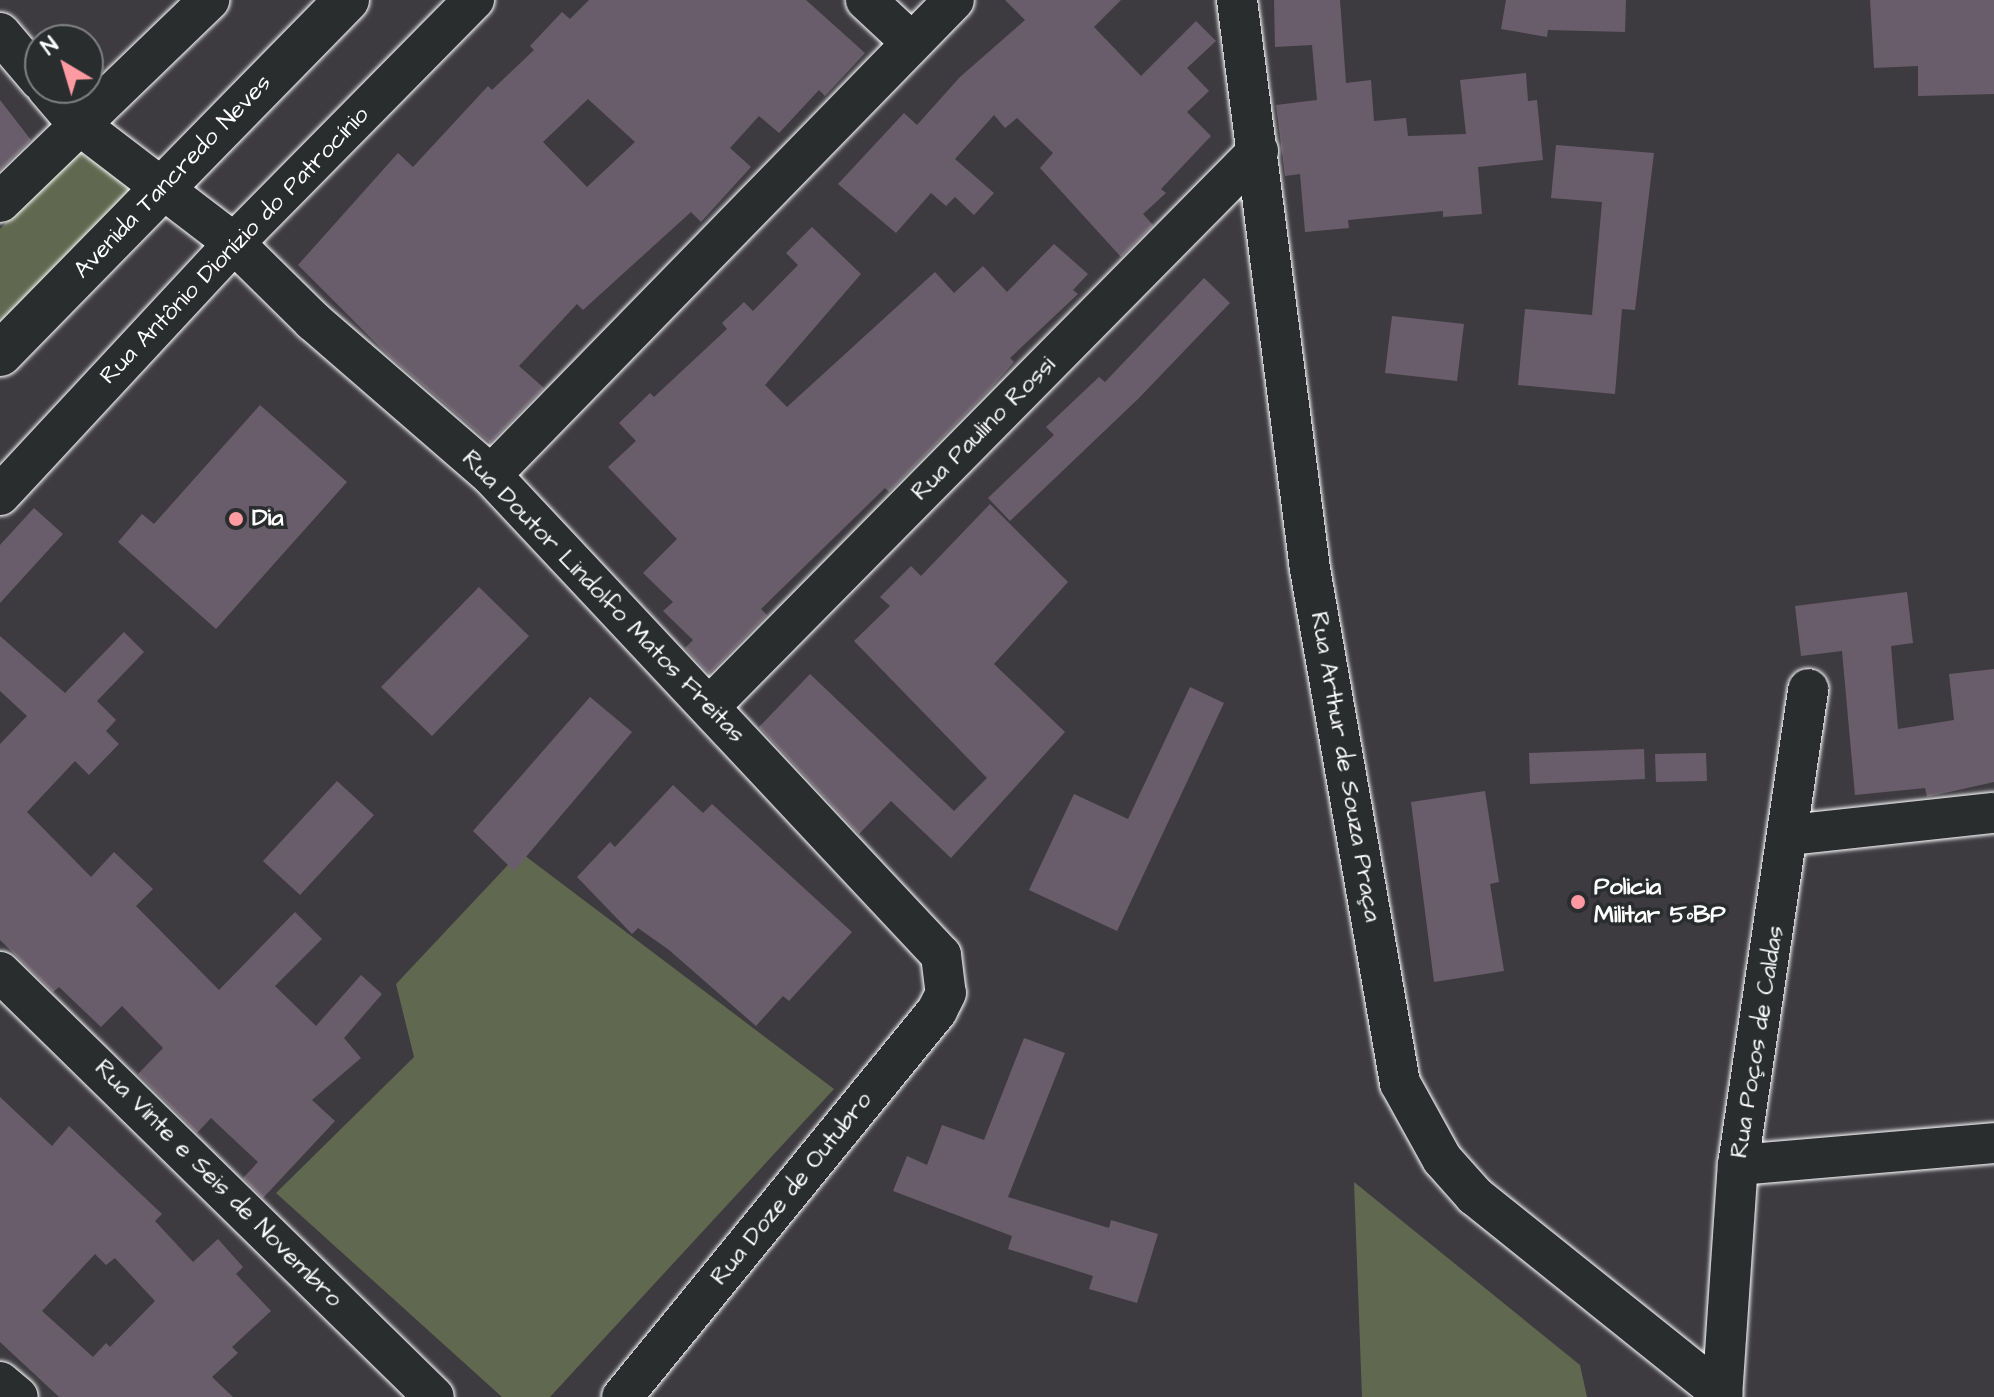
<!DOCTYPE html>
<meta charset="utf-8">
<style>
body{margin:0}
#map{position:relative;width:1994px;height:1397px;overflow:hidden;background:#3d3b40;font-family:"Architects Daughter",sans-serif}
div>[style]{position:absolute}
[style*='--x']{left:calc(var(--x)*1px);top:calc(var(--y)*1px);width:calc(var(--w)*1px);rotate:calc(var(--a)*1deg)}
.green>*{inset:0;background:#60684f}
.building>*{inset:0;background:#6a5d6b}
.roads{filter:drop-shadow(0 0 2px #fff) drop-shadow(0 0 2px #fff)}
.street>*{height:40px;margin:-20px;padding:0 20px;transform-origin:20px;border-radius:20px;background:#2a2d2e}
.primary>*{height:44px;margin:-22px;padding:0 22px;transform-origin:22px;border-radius:22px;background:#2a2d2e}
.dots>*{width:22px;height:22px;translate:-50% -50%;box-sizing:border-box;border:4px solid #2a2d2e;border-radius:50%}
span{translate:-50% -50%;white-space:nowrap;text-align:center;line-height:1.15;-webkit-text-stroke:7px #2a2d2e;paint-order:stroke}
.street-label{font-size:24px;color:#fff}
.poi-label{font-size:24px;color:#fff;font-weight:700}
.left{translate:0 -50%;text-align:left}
.north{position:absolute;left:24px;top:24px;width:80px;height:80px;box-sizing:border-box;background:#2a2d2e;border:2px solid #7f8182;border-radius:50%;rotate:322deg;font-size:22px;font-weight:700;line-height:32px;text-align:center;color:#fff}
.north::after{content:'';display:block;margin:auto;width:28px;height:36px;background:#ff9aa2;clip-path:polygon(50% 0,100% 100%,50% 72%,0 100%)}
</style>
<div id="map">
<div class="green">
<i style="clip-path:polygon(76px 150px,141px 191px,0 330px,0 229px)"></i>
<i style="clip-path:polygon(520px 852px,834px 1089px,550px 1397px,502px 1397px,276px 1193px,414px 1057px,396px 984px)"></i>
<i style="clip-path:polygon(1354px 1182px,1580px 1365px,1587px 1397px,1362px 1397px)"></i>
</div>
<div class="building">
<i style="clip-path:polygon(evenodd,589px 0,806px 0,865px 53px,825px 96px,819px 90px,779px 133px,759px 116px,730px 148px,751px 167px,701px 222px,691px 212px,583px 310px,577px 304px,519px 366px,544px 388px,490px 443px,389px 356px,298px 265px,398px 153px,413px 167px,488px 86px,492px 90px,534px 50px,530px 46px,562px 12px,570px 19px,589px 0,588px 99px,635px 142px,587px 187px,543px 142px,588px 99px)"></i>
<i style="clip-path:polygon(1005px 0,1121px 0,1094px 27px,1141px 76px,1196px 21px,1216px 41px,1187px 68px,1209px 91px,1187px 112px,1211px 136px,1161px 189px,1166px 193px,1143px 214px,1153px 225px,1121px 257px,1040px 168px,1053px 153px,1017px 118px,1005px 128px,994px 115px,955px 159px,994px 193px,974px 215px,955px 197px,946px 206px,931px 193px,896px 233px,838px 184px,904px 113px,917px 125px,960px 77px,1025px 20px)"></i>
<i style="clip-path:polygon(1274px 0,1340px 0,1346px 83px,1371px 80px,1374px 121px,1406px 118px,1408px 136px,1466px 134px,1460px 80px,1526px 73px,1528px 101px,1537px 100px,1543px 160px,1478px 167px,1482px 214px,1443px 217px,1443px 211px,1348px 220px,1349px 228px,1305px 232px,1300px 174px,1285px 176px,1276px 105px,1317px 100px,1312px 45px,1275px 47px)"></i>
<i style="clip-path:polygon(1506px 0,1626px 0,1625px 32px,1548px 30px,1547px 37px,1501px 29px)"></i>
<i style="clip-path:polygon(1870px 0,1994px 0,1994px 94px,1918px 96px,1918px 66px,1874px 68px)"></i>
<i style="clip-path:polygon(0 100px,31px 140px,0 170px)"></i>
<i style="clip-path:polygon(1556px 145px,1654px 153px,1635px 310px,1622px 309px,1615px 394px,1518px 385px,1525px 309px,1592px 315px,1602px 202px,1551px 198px)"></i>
<i style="clip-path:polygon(812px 227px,861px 274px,765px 385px,787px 407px,935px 272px,954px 293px,983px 266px,1007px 292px,1054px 244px,1088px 274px,1073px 290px,1078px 294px,1010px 358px,1014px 362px,992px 387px,889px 492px,885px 488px,761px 609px,767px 615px,709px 674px,685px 648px,693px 640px,663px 611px,673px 602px,643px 573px,677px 539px,608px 467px,636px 441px,619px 423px,650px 393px,654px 397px,727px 329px,722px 323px,744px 302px,753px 311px,798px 265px,786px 253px)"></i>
<i style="clip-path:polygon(1204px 278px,1230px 303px,1139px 398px,1010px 521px,988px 498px,1054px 435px,1046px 427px,1099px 377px,1105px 382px)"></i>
<i style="clip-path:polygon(1392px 316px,1464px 324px,1457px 381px,1385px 373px)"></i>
<i style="clip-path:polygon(260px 405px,347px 482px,216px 629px,118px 542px,142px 514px,154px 524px)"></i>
<i style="clip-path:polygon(990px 504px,1068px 582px,994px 664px,1065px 732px,951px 858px,891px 801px,859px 834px,759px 727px,810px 674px,954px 811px,987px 778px,854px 641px,890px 606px,880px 597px,911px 566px,921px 576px)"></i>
<i style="clip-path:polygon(34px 508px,63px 534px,0 603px,0 545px)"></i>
<i style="clip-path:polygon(479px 587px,529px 636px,432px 736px,381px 687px)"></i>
<i style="clip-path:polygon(1907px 592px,1913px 643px,1891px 646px,1898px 729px,1954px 720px,1949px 674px,1994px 669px,1994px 782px,1927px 797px,1925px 788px,1855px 795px,1842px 651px,1801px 656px,1795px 606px)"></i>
<i style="clip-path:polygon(124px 632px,144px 652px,97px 701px,116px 720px,106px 731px,119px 744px,89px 775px,75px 761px,27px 812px,91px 877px,114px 852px,153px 889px,136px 906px,219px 990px,295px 912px,322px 939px,275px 986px,316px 1026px,361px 975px,382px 994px,344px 1038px,361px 1058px,312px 1100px,335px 1121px,263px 1198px,243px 1178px,258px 1162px,211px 1118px,197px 1133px,138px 1074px,163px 1048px,122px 1006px,101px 1027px,59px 987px,53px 992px,0 940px,0 744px,27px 716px,0 691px,0 636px,65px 693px)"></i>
<i style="clip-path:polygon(1190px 687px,1224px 703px,1117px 931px,1029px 890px,1074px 794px,1128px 819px)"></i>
<i style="clip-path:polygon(590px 697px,632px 732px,514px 871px,473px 831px)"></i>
<i style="clip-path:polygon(1644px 749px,1645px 779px,1530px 784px,1529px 753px)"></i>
<i style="clip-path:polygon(1706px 753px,1707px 781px,1656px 782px,1655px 754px)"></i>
<i style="clip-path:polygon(337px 781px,374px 815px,300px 895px,263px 861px)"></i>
<i style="clip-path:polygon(673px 785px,703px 813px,712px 804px,852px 932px,789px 1001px,783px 996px,756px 1026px,669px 950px,638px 928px,632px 934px,577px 877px,610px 842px,615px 847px)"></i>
<i style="clip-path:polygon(1485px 791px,1499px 882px,1490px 884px,1504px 971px,1434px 982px,1411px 802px)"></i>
<i style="clip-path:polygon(1024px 1038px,1065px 1053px,1008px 1197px,1109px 1228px,1111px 1220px,1158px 1234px,1137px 1303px,1089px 1289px,1093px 1276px,1008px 1249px,1012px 1236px,893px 1191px,907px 1156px,927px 1165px,942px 1125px,984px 1140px)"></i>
<i style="clip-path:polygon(evenodd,0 1097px,52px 1146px,69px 1126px,162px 1214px,155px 1221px,193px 1262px,218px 1239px,243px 1267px,236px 1274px,271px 1311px,232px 1347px,238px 1353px,212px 1377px,233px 1397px,59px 1397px,0 1342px,0 1097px,95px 1254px,106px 1265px,115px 1258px,155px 1301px,110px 1347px,106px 1343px,93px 1357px,42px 1311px,95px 1254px)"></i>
</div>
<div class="roads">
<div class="street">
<i style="--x:866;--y:0;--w:62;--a:43"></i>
<i style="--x:1237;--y:0;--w:574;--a:82.69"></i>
<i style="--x:1310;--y:569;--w:522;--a:80.07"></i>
<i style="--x:1400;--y:1083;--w:87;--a:61.1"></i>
<i style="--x:1442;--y:1159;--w:50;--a:48.3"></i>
<i style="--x:1475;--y:1196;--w:317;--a:38.7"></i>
<i style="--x:0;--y:33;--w:62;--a:49.6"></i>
<i style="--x:47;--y:88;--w:46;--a:49.4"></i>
<i style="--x:77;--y:123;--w:198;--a:37.4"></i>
<i style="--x:234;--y:243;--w:111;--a:44.6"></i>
<i style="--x:313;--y:321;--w:235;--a:40.9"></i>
<i style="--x:491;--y:475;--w:658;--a:46.85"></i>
<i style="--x:941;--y:955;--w:38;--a:83"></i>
<i style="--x:946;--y:993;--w:20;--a:117"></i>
<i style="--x:937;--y:1011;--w:498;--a:129.2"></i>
<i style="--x:0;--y:202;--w:291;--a:-44"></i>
<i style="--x:491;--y:475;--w:663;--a:-45.73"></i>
<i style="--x:0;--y:495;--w:344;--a:-47.1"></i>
<i style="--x:234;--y:243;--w:342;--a:-45.4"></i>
<i style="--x:710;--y:706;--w:780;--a:-45.36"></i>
<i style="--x:1790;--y:835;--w:205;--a:-6.2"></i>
<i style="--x:0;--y:972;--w:607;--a:44.4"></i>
<i style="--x:1738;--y:1165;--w:257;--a:-4.9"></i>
<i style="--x:0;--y:1382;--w:23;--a:40"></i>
<i style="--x:1722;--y:1397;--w:233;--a:-86.1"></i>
<i style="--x:1738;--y:1165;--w:481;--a:-81.6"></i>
</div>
<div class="primary">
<i style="--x:0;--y:354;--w:496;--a:-45.6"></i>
</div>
</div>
<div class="dots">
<i style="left:236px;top:519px;background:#ff9aa2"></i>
<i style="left:1578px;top:902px;background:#ff9aa2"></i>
</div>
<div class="street-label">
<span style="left:173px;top:177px;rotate:-46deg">Avenida Tancredo Neves</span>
<span style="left:235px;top:246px;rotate:-46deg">Rua Antônio Dionízio do Patrocínio</span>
<span style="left:984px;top:429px;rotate:-45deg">Rua Paulino Rossi</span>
<span style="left:603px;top:597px;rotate:46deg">Rua Doutor Lindolfo Matos Freitas</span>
<span style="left:1345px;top:767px;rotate:80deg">Rua Arthur de Souza Praça</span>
<span style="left:1758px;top:1042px;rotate:-81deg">Rua Poços de Caldas</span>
<span style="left:218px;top:1184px;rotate:45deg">Rua Vinte e Seis de Novembro</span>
<span style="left:792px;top:1189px;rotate:-51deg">Rua Doze de Outubro</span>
</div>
<div class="poi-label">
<span class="left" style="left:252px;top:519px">Dia</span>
<span class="left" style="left:1594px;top:902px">Policia<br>Militar 5ºBP</span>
</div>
<div class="north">N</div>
</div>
